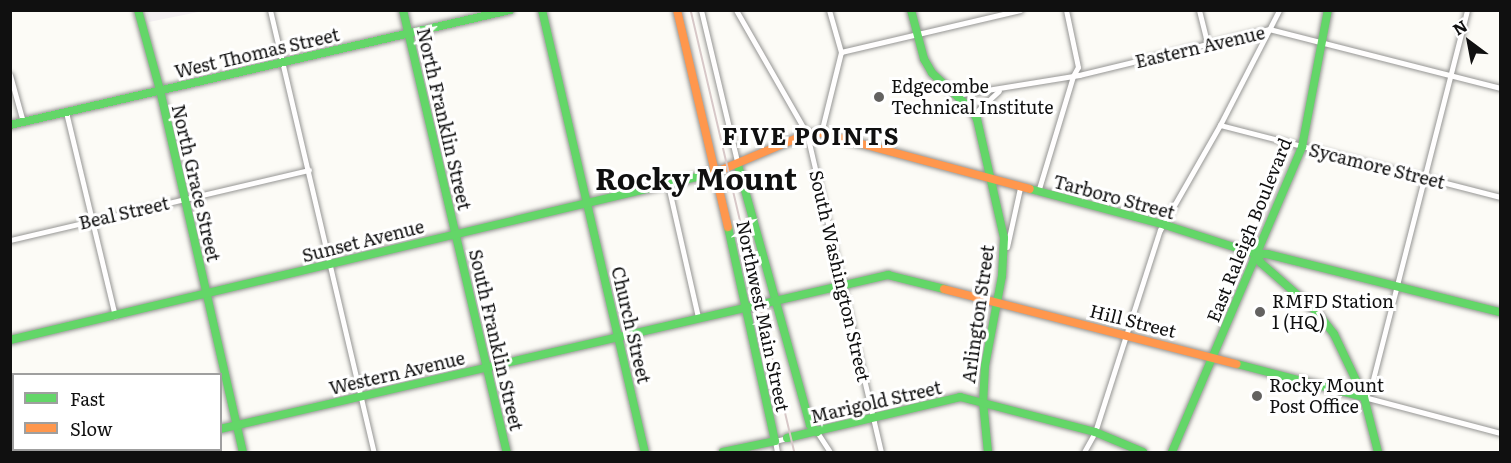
<!DOCTYPE html>
<style>
body{margin:0}
#map{position:relative;width:1511px;height:463px;overflow:hidden;background:#fcfbf6;font-family:Literata,serif}
div>[style]{position:absolute}
[style*='--x']{left:calc(var(--x)*1px);top:calc(var(--y)*1px);width:calc(var(--w)*1px);rotate:calc(var(--a)*1deg)}
.industrial>*{inset:0;background:#f3eff1}
.roads{filter:drop-shadow(0 0 2px #969694) drop-shadow(0 0 2px #969694)}
.street>*{height:5px;margin:-2.5px;padding:0 2.5px;transform-origin:2.5px;border-radius:2.5px;background:#fffefe}
.fast>*{height:8px;margin:-4px;padding:0 4px;transform-origin:4px;border-radius:4px;background:#63d668}
.slow>*{height:8px;margin:-4px;padding:0 4px;transform-origin:4px;border-radius:4px;background:#ff974d}
.rail>*{height:1.5px;margin:-0.75px;padding:0 0.75px;transform-origin:0.75px;border-radius:0.75px;background:#d7c8c8}
.dots>*{width:16px;height:16px;translate:-50% -50%;box-sizing:border-box;border:3px solid #fff;border-radius:50%}
span{translate:-50% -50%;white-space:nowrap;text-align:center;line-height:1.15;-webkit-text-stroke:6px #fff;paint-order:stroke}
.street-label{font-size:18px;color:#101010}
.poi-label{font-size:18px;color:#101010}
.left{translate:0 -50%;text-align:left}
.district-label{font-size:24px;color:#101010;font-weight:700;letter-spacing:1.5px}
.town-label{font-size:30px;color:#101010;font-weight:700}
.frame{position:absolute;inset:0;border:12px solid #101010;pointer-events:none}
.legend{position:absolute;left:12px;top:373px;width:210px;height:78px;box-sizing:border-box;background:#fff;border:2px solid #9f9f9f;margin:0;padding:8px 10px;list-style:none;font-size:18px;color:#101010}
.legend li{display:flex;align-items:center;gap:12px;height:30px}
.legend b{width:30px;border:2px solid #9f9f9f}
.north{position:absolute;left:1439px;top:12px;width:60px;height:60px;-webkit-text-stroke:4px #fff;paint-order:stroke;rotate:328deg;font-size:16px;font-weight:700;line-height:24px;text-align:center;color:#101010}
.north::after{content:'';display:block;margin:auto;width:21px;height:27px;background:#101010;clip-path:polygon(50% 0,100% 100%,50% 72%,0 100%)}
</style>
<div id="map">
<div class="industrial">
<i style="clip-path:polygon(146px 11px,146px 10px,203px 11px,149px 22px)"></i>
</div>
<div class="roads">
<div class="street">
<i style="--x:270;--y:10;--w:454;--a:76.8"></i>
<i style="--x:701;--y:10;--w:159;--a:76.6"></i>
<i style="--x:736;--y:10;--w:143;--a:60.2"></i>
<i style="--x:807;--y:134;--w:326;--a:76.9"></i>
<i style="--x:829;--y:10;--w:44;--a:74.1"></i>
<i style="--x:1199;--y:10;--w:34;--a:76"></i>
<i style="--x:10;--y:75;--w:49;--a:74.5"></i>
<i style="--x:956;--y:95;--w:125;--a:-9.2"></i>
<i style="--x:1079;--y:75;--w:195;--a:-13.6"></i>
<i style="--x:1269;--y:29;--w:238;--a:14.3"></i>
<i style="--x:66;--y:112;--w:210;--a:76.5"></i>
<i style="--x:974;--y:114;--w:34;--a:-43"></i>
<i style="--x:1220;--y:125;--w:289;--a:14.4"></i>
<i style="--x:821;--y:133;--w:83;--a:-76.1"></i>
<i style="--x:841;--y:52;--w:184;--a:-13.2"></i>
<i style="--x:668;--y:185;--w:135;--a:77.2"></i>
<i style="--x:1038;--y:192;--w:121;--a:-73.2"></i>
<i style="--x:1073;--y:76;--w:10;--a:-61"></i>
<i style="--x:1078;--y:67;--w:58;--a:-101.9"></i>
<i style="--x:10;--y:240;--w:307;--a:-13.2"></i>
<i style="--x:1007;--y:247;--w:60;--a:-77.6"></i>
<i style="--x:1364;--y:397;--w:8;--a:-45"></i>
<i style="--x:1370;--y:391;--w:393;--a:-75.7"></i>
<i style="--x:1364;--y:397;--w:141;--a:14.8"></i>
<i style="--x:817;--y:432;--w:24;--a:57"></i>
<i style="--x:777;--y:452;--w:11;--a:-100"></i>
<i style="--x:775;--y:441;--w:12;--a:-14"></i>
<i style="--x:1084;--y:452;--w:23;--a:-61"></i>
<i style="--x:1095;--y:432;--w:212;--a:-72.2"></i>
<i style="--x:1160;--y:230;--w:121;--a:-60.3"></i>
<i style="--x:1220;--y:125;--w:129;--a:-62.8"></i>
</div>
<div class="fast">
<i style="--x:138;--y:10;--w:83;--a:74.6"></i>
<i style="--x:160;--y:90;--w:371;--a:77.1"></i>
<i style="--x:403;--y:10;--w:454;--a:76.8"></i>
<i style="--x:542;--y:10;--w:454;--a:76.9"></i>
<i style="--x:911;--y:10;--w:51;--a:75.1"></i>
<i style="--x:924;--y:59;--w:16;--a:60"></i>
<i style="--x:932;--y:73;--w:54;--a:42.8"></i>
<i style="--x:972;--y:110;--w:10;--a:61"></i>
<i style="--x:977;--y:119;--w:122;--a:77.2"></i>
<i style="--x:1004;--y:238;--w:38;--a:93"></i>
<i style="--x:1002;--y:276;--w:92;--a:100.7"></i>
<i style="--x:985;--y:366;--w:36;--a:93"></i>
<i style="--x:983;--y:402;--w:50;--a:84.3"></i>
<i style="--x:10;--y:125;--w:513;--a:-12.95"></i>
<i style="--x:738;--y:165;--w:270;--a:74.5"></i>
<i style="--x:810;--y:425;--w:10;--a:45"></i>
<i style="--x:1030;--y:189;--w:140;--a:14.9"></i>
<i style="--x:1165;--y:225;--w:96;--a:17.7"></i>
<i style="--x:10;--y:340;--w:724;--a:-13.34"></i>
<i style="--x:1237;--y:364;--w:131;--a:14.6"></i>
<i style="--x:220;--y:429;--w:686;--a:-12.98"></i>
<i style="--x:888;--y:275;--w:58;--a:14"></i>
<i style="--x:787;--y:438;--w:178;--a:-13.3"></i>
<i style="--x:960;--y:397;--w:139;--a:14.5"></i>
<i style="--x:1095;--y:432;--w:52;--a:22.6"></i>
<i style="--x:129;--y:452;--w:12;--a:-9"></i>
<i style="--x:723;--y:452;--w:53;--a:-11.9"></i>
<i style="--x:775;--y:441;--w:219;--a:-102.4"></i>
<i style="--x:1172;--y:452;--w:332;--a:-66.9"></i>
<i style="--x:1302;--y:147;--w:139;--a:-79.3"></i>
<i style="--x:1378;--y:452;--w:57;--a:-104.3"></i>
<i style="--x:1364;--y:397;--w:70;--a:-115.5"></i>
<i style="--x:1334;--y:334;--w:29;--a:-128"></i>
<i style="--x:1316;--y:311;--w:73;--a:-138.9"></i>
<i style="--x:1261;--y:263;--w:10;--a:-119"></i>
<i style="--x:1256;--y:254;--w:11;--a:0"></i>
<i style="--x:1267;--y:254;--w:240;--a:14"></i>
</div>
<div class="slow">
<i style="--x:677;--y:10;--w:223;--a:76.8"></i>
<i style="--x:714;--y:173;--w:101;--a:-22.8"></i>
<i style="--x:807;--y:134;--w:14;--a:-4"></i>
<i style="--x:821;--y:133;--w:216;--a:15"></i>
<i style="--x:944;--y:289;--w:302;--a:14.4"></i>
</div>
</div>
<div class="rail">
<i style="--x:691;--y:10;--w:454;--a:76.8"></i>
</div>
<div class="dots">
<i style="left:879px;top:97px;background:#636260"></i>
<i style="left:1260px;top:312px;background:#636260"></i>
<i style="left:1257px;top:396px;background:#636260"></i>
</div>
<div class="street-label">
<span style="left:1200px;top:47px;rotate:-13deg">Eastern Avenue</span>
<span style="left:257px;top:53px;rotate:-13deg">West Thomas Street</span>
<span style="left:444px;top:119px;rotate:77deg">North Franklin Street</span>
<span style="left:1377px;top:166px;rotate:14deg">Sycamore Street</span>
<span style="left:196px;top:183px;rotate:77deg">North Grace Street</span>
<span style="left:1114px;top:197px;rotate:15deg">Tarboro Street</span>
<span style="left:124px;top:213px;rotate:-13deg">Beal Street</span>
<span style="left:1249px;top:230px;rotate:-68deg">East Raleigh Boulevard</span>
<span style="left:363px;top:241px;rotate:-14deg">Sunset Avenue</span>
<span style="left:840px;top:276px;rotate:77deg">South Washington Street</span>
<span style="left:978px;top:314px;rotate:-82deg">Arlington Street</span>
<span style="left:763px;top:316px;rotate:78deg">Northwest Main Street</span>
<span style="left:1133px;top:321px;rotate:14deg">Hill Street</span>
<span style="left:631px;top:325px;rotate:77deg">Church Street</span>
<span style="left:496px;top:340px;rotate:77deg">South Franklin Street</span>
<span style="left:397px;top:373px;rotate:-13deg">Western Avenue</span>
<span style="left:876px;top:402px;rotate:-13deg">Marigold Street</span>
</div>
<div class="poi-label">
<span class="left" style="left:891px;top:97px">Edgecombe<br>Technical Institute</span>
<span class="left" style="left:1272px;top:312px">RMFD Station<br>1 (HQ)</span>
<span class="left" style="left:1269px;top:396px">Rocky Mount<br>Post Office</span>
</div>
<div class="district-label">
<span style="left:811px;top:135px">FIVE POINTS</span>
</div>
<div class="town-label">
<span style="left:696px;top:177px">Rocky Mount</span>
</div>
<div class="frame"></div>
<ul class="legend">
<li><b style="height:8px;background:#63d668"></b>Fast</li>
<li><b style="height:8px;background:#ff974d"></b>Slow</li>
</ul>
<div class="north">N</div>
</div>
